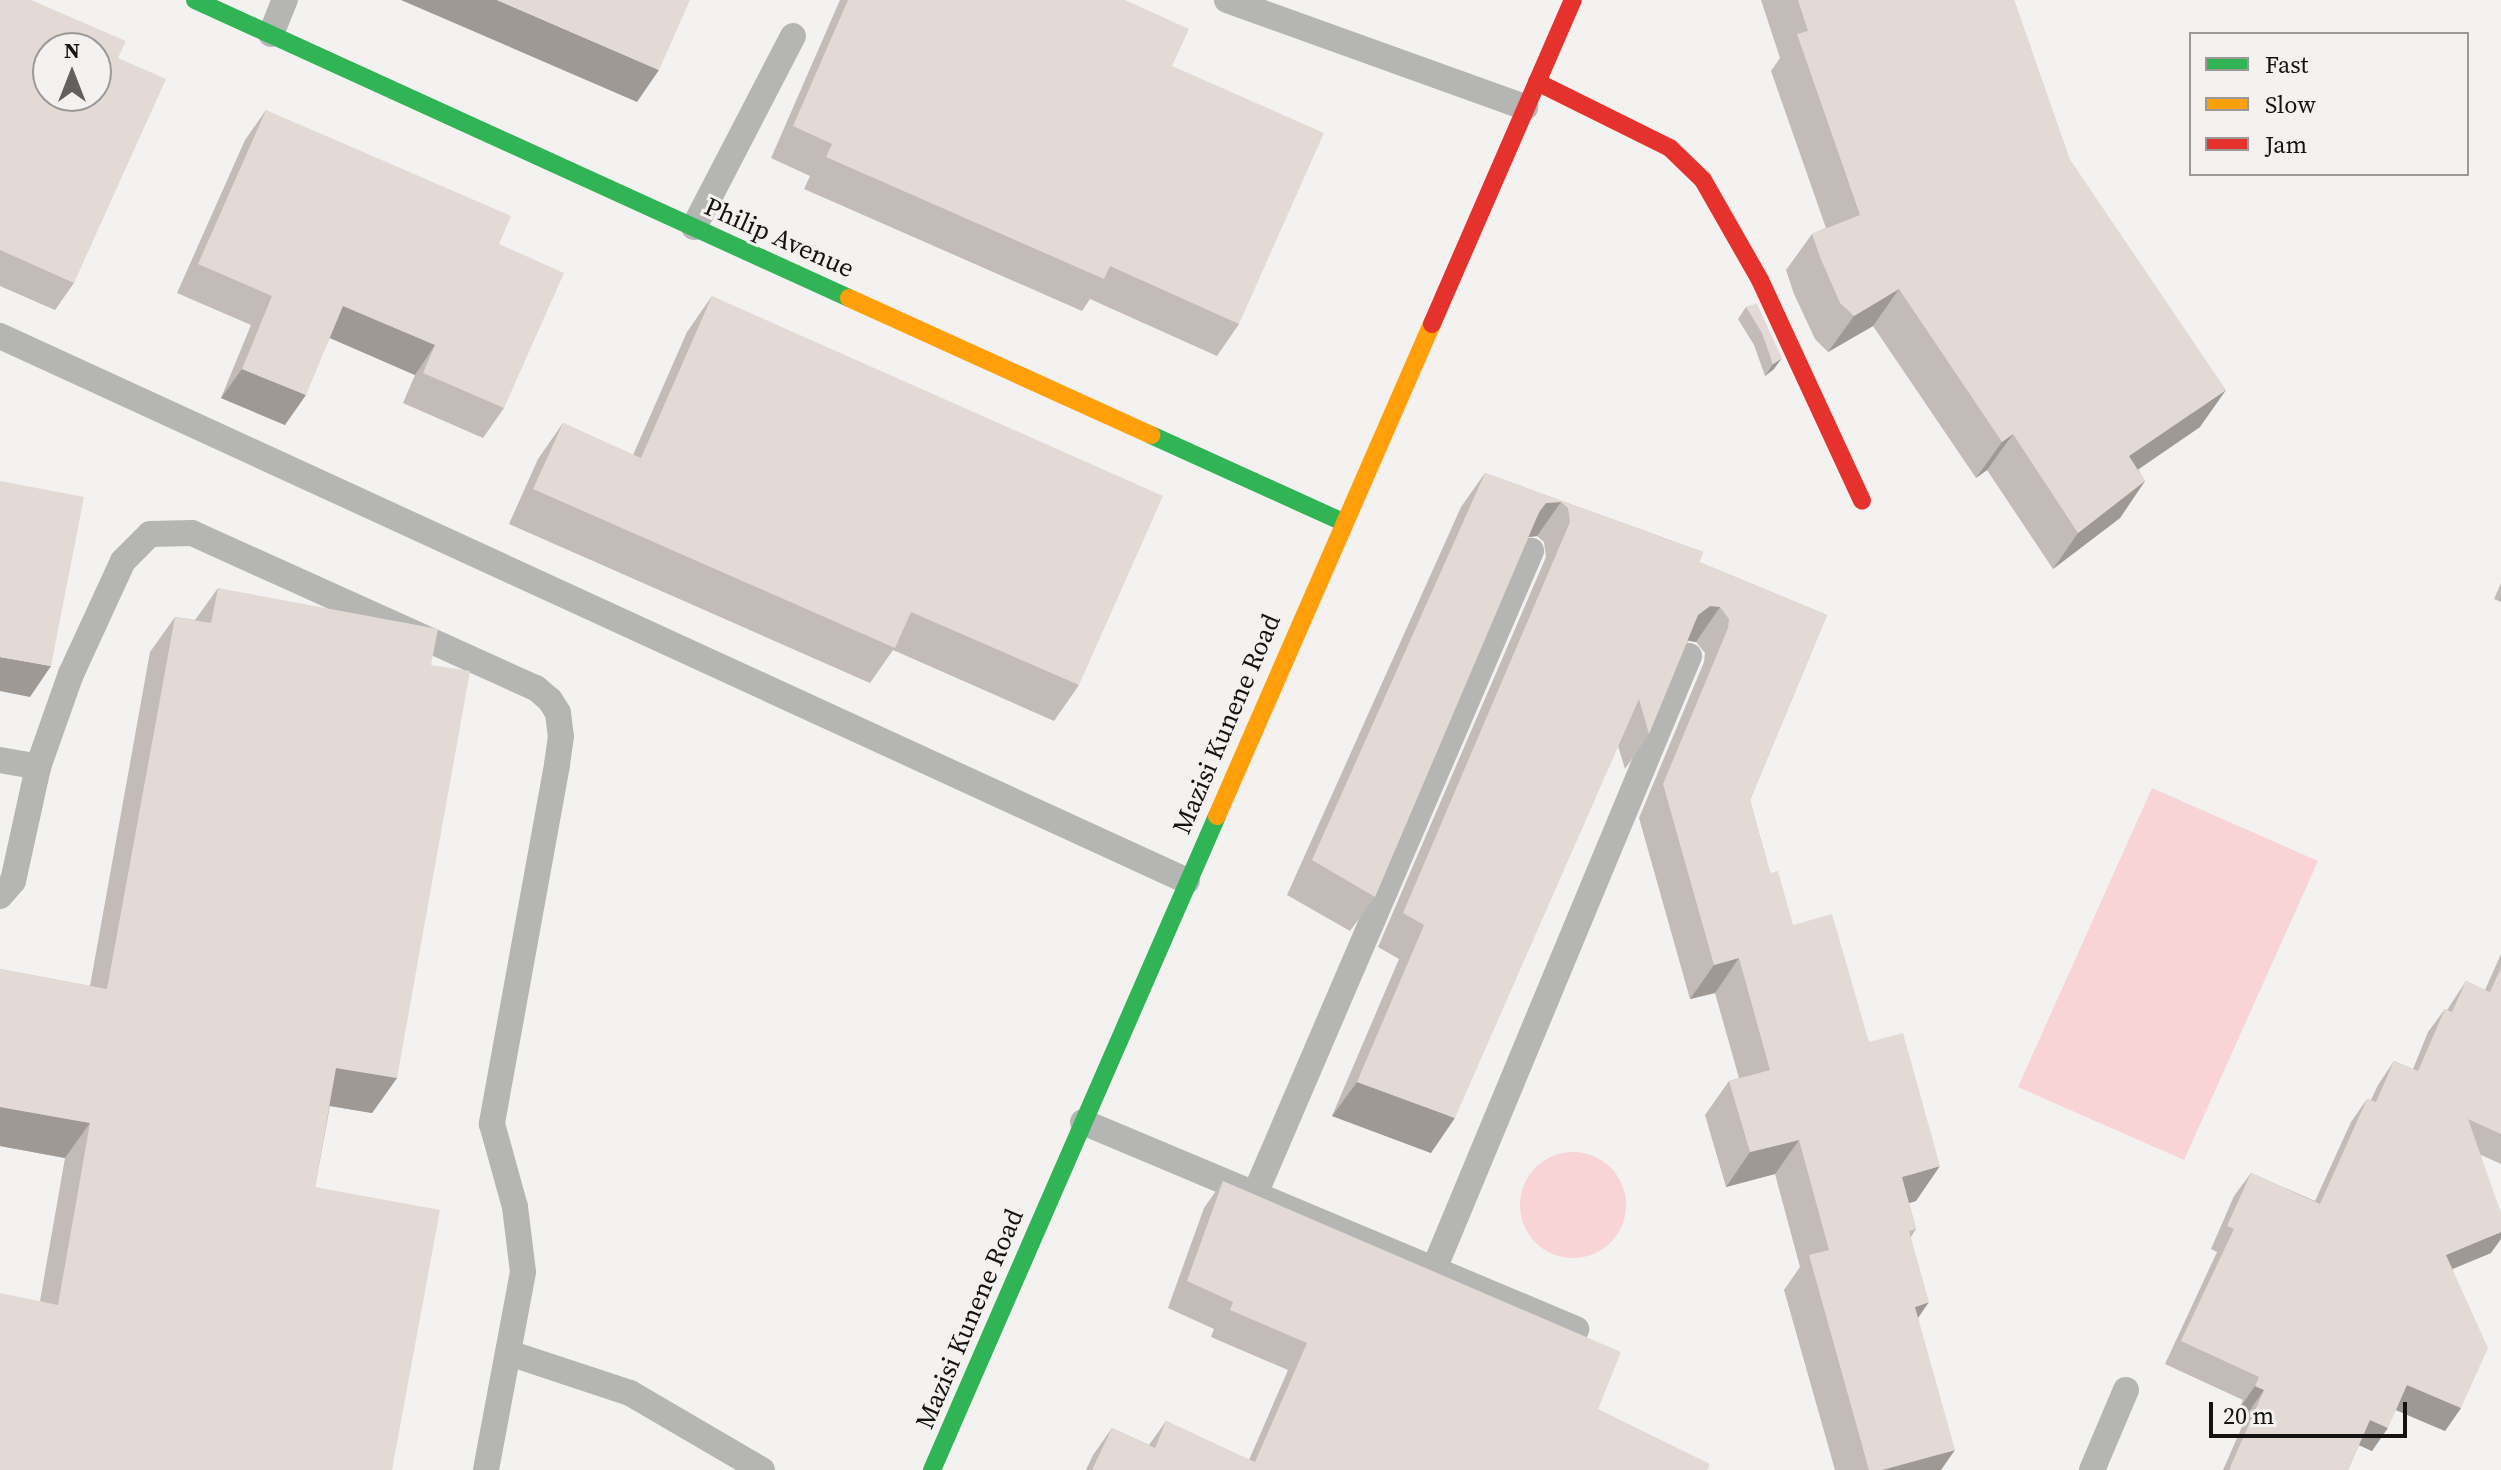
<!DOCTYPE html>
<style>
body{margin:0}
#map{position:relative;width:2501px;height:1470px;overflow:hidden;background:#f3f2f1;font-family:"Source Serif 4",serif}
div>[style]{position:absolute}
[style*='--x']{left:calc(var(--x)*1px);top:calc(var(--y)*1px);width:calc(var(--w)*1px);rotate:calc(var(--a)*1deg)}
.green>*{inset:0;background:#f8d4d7}
.round{border-radius:50%}
.lane>*{height:26px;margin:-13px;padding:0 13px;transform-origin:13px;border-radius:13px;background:#b5b5b4}
.fast>*{height:18px;margin:-9px;padding:0 9px;transform-origin:9px;border-radius:9px;background:#30b455}
.slow>*{height:18px;margin:-9px;padding:0 9px;transform-origin:9px;border-radius:9px;background:#ff9f0a}
.jam>*{height:18px;margin:-9px;padding:0 9px;transform-origin:9px;border-radius:9px;background:#e5322d}
.wall>*{inset:0;background:#c3bbb7}
.shaded-wall>*{inset:0;background:#9f9995}
.building>*{inset:0;background:#e3dad5}
span{translate:-50% -50%;white-space:nowrap;text-align:center;line-height:1.15;-webkit-text-stroke:6px #f4f2f0;paint-order:stroke}
.street-label{font-size:26px;color:#141312}
.legend{position:absolute;left:2189px;top:32px;width:280px;height:144px;box-sizing:border-box;background:#f4f2f0;border:2px solid #9a9997;margin:0;padding:10px 14px;list-style:none;font-size:24px;color:#141312}
.legend li{display:flex;align-items:center;gap:16px;height:40px}
.legend b{width:40px;border:2px solid #9a9997}
.north{position:absolute;left:32px;top:32px;width:80px;height:80px;box-sizing:border-box;background:#f4f2f0;border:2px solid #9a9997;border-radius:50%;rotate:0deg;font-size:22px;font-weight:700;line-height:32px;text-align:center;color:#141312}
.north::after{content:'';display:block;margin:auto;width:28px;height:36px;background:#626160;clip-path:polygon(50% 0,100% 100%,50% 72%,0 100%)}
.scale{position:absolute;left:2209px;top:1402px;width:198px;height:36px;box-sizing:border-box;border:4px solid #141312;border-top:0;padding-left:10px;font-size:24px;line-height:28px;white-space:nowrap;color:#141312;-webkit-text-stroke:6px #f4f2f0;paint-order:stroke}
</style>
<div id="map">
<div class="green">
<i style="clip-path:polygon(2152px 788px,2318px 861px,2184px 1160px,2018px 1087px)"></i>
<i class="round" style="left:1520px;top:1152px;width:106px;height:106px"></i>
</div>
<div class="lane">
<i style="--x:1227;--y:0;--w:317;--a:19.8"></i>
<i style="--x:271;--y:34;--w:37;--a:-68"></i>
<i style="--x:694;--y:227;--w:215;--a:-62.6"></i>
<i style="--x:0;--y:336;--w:1306;--a:24.66"></i>
<i style="--x:0;--y:760;--w:39;--a:10"></i>
<i style="--x:0;--y:896;--w:20;--a:-49"></i>
<i style="--x:13;--y:881;--w:117;--a:-77.6"></i>
<i style="--x:38;--y:767;--w:99;--a:-70.5"></i>
<i style="--x:71;--y:674;--w:124;--a:-65.3"></i>
<i style="--x:123;--y:561;--w:38;--a:-45"></i>
<i style="--x:150;--y:534;--w:42;--a:-1.4"></i>
<i style="--x:192;--y:533;--w:377;--a:24.3"></i>
<i style="--x:536;--y:688;--w:18;--a:41"></i>
<i style="--x:550;--y:700;--w:15;--a:58"></i>
<i style="--x:558;--y:713;--w:23;--a:83"></i>
<i style="--x:561;--y:736;--w:29;--a:98"></i>
<i style="--x:557;--y:765;--w:365;--a:100.3"></i>
<i style="--x:492;--y:1124;--w:86;--a:74.5"></i>
<i style="--x:515;--y:1207;--w:65;--a:83"></i>
<i style="--x:523;--y:1272;--w:201;--a:100.6"></i>
<i style="--x:1083;--y:1122;--w:535;--a:22.78"></i>
<i style="--x:1255;--y:1194;--w:700;--a:-66.77"></i>
<i style="--x:1434;--y:1269;--w:664;--a:-67.41"></i>
<i style="--x:509;--y:1353;--w:127;--a:18.3"></i>
<i style="--x:630;--y:1393;--w:153;--a:30.3"></i>
<i style="--x:2092;--y:1470;--w:87;--a:-67"></i>
</div>
<div class="fast">
<i style="--x:195;--y:0;--w:719;--a:24.5"></i>
<i style="--x:1151;--y:435;--w:211;--a:24.4"></i>
<i style="--x:932;--y:1470;--w:713;--a:-66.45"></i>
</div>
<div class="slow">
<i style="--x:849;--y:298;--w:332;--a:24.4"></i>
<i style="--x:1217;--y:816;--w:537;--a:-66.4"></i>
</div>
<div class="jam">
<i style="--x:1537;--y:82;--w:148;--a:26.4"></i>
<i style="--x:1670;--y:148;--w:46;--a:44.1"></i>
<i style="--x:1703;--y:180;--w:115;--a:60.3"></i>
<i style="--x:1760;--y:280;--w:243;--a:65.2"></i>
<i style="--x:1432;--y:324;--w:353;--a:-66.5"></i>
</div>
<div class="wall">
<i style="clip-path:polygon(0 0,118px 58px,74px 283px,55px 310px,0 286px)"></i>
<i style="clip-path:polygon(840px 0,1125px 0,1172px 66px,1239px 324px,1217px 356px,1090px 299px,1082px 311px,804px 189px,810px 176px,771px 158px)"></i>
<i style="clip-path:polygon(1761px 0,2014px 0,2069px 158px,2200px 427px,2138px 469px,2145px 481px,2120px 518px,2053px 569px,1987px 470px,1976px 478px,1873px 326px,1828px 352px,1815px 339px,1794px 294px,1786px 270px,1812px 234px,1826px 228px,1771px 71px,1780px 58px)"></i>
<i style="clip-path:polygon(266px 110px,499px 244px,504px 408px,483px 438px,403px 403px,415px 375px,330px 338px,285px 425px,221px 398px,251px 325px,177px 293px,245px 140px)"></i>
<i style="clip-path:polygon(712px 296px,1079px 685px,1054px 721px,893px 650px,870px 683px,509px 524px,538px 459px,563px 423px,633px 455px,687px 332px)"></i>
<i style="clip-path:polygon(1757px 304px,1774px 369px,1765px 376px,1754px 345px,1738px 319px,1746px 307px)"></i>
<i style="clip-path:polygon(1485px 473px,1703px 552px,1699px 562px,1827px 615px,1750px 800px,1770px 873px,1793px 925px,1869px 1042px,1916px 1201px,1909px 1203px,1916px 1229px,1911px 1237px,1918px 1318px,1941px 1470px,1835px 1470px,1784px 1290px,1800px 1267px,1775px 1174px,1726px 1187px,1705px 1115px,1729px 1081px,1739px 1078px,1715px 993px,1690px 999px,1639px 818px,1704px 662px,1705px 653px,1696px 642px,1688px 641px,1649px 734px,1625px 769px,1618px 746px,1431px 1153px,1332px 1116px,1399px 959px,1378px 947px,1546px 557px,1544px 542px,1537px 536px,1529px 537px,1375px 897px,1350px 931px,1287px 895px,1461px 507px)"></i>
<i style="clip-path:polygon(2501px 583px,2501px 602px,2494px 599px)"></i>
<i style="clip-path:polygon(218px 588px,431px 665px,397px 1078px,372px 1113px,330px 1106px,315px 1187px,392px 1470px,40px 1301px,65px 1158px,0 1146px,0 969px,90px 986px,150px 652px,175px 617px,195px 620px)"></i>
<i style="clip-path:polygon(2501px 954px,2501px 1164px,2481px 1155px,2491px 1253px,2453px 1269px,2461px 1408px,2445px 1431px,2396px 1410px,2372px 1451px,2359px 1445px,2348px 1470px,2223px 1470px,2248px 1413px,2239px 1409px,2243px 1400px,2165px 1364px,2217px 1252px,2211px 1249px,2234px 1196px,2251px 1173px,2315px 1201px,2351px 1122px,2367px 1099px,2371px 1100px,2378px 1085px,2394px 1061px,2413px 1069px,2428px 1032px,2445px 1009px,2447px 1010px,2466px 981px,2485px 990px)"></i>
<i style="clip-path:polygon(1223px 1181px,1598px 1409px,1707px 1470px,1086px 1470px,1093px 1455px,1112px 1428px,1149px 1445px,1166px 1421px,1249px 1460px,1288px 1370px,1211px 1337px,1214px 1329px,1168px 1308px,1204px 1208px)"></i>
</div>
<div class="shaded-wall">
<i style="clip-path:polygon(401px 0,497px 0,659px 70px,637px 102px)"></i>
<i style="clip-path:polygon(1899px 289px,1873px 326px,1828px 352px,1854px 316px)"></i>
<i style="clip-path:polygon(343px 306px,435px 345px,415px 375px,323px 335px)"></i>
<i style="clip-path:polygon(1782px 358px,1774px 369px,1765px 376px,1773px 364px)"></i>
<i style="clip-path:polygon(242px 369px,306px 395px,285px 425px,221px 398px)"></i>
<i style="clip-path:polygon(2226px 390px,2200px 427px,2104px 493px,2129px 456px)"></i>
<i style="clip-path:polygon(2013px 434px,1987px 470px,1976px 478px,2002px 442px)"></i>
<i style="clip-path:polygon(2145px 481px,2120px 518px,2053px 569px,2078px 533px)"></i>
<i style="clip-path:polygon(1561px 502px,1537px 536px,1522px 538px,1546px 503px)"></i>
<i style="clip-path:polygon(1710px 606px,1720px 607px,1696px 642px,1686px 640px,1698px 615px)"></i>
<i style="clip-path:polygon(0 657px,51px 666px,30px 697px,0 691px)"></i>
<i style="clip-path:polygon(1739px 958px,1715px 993px,1690px 999px,1714px 965px)"></i>
<i style="clip-path:polygon(336px 1068px,397px 1078px,372px 1113px,312px 1103px)"></i>
<i style="clip-path:polygon(1357px 1082px,1455px 1118px,1431px 1153px,1332px 1116px)"></i>
<i style="clip-path:polygon(0 1107px,90px 1123px,65px 1158px,0 1146px)"></i>
<i style="clip-path:polygon(1799px 1140px,1775px 1174px,1726px 1187px,1750px 1152px)"></i>
<i style="clip-path:polygon(1940px 1166px,1916px 1201px,1878px 1212px,1902px 1177px)"></i>
<i style="clip-path:polygon(2501px 1232px,2501px 1239px,2491px 1253px,2430px 1278px,2446px 1255px)"></i>
<i style="clip-path:polygon(1929px 1302px,1905px 1337px,1915px 1307px)"></i>
<i style="clip-path:polygon(2407px 1385px,2461px 1408px,2445px 1431px,2391px 1408px)"></i>
<i style="clip-path:polygon(2255px 1386px,2264px 1390px,2248px 1413px,2239px 1409px)"></i>
<i style="clip-path:polygon(2370px 1420px,2388px 1428px,2372px 1451px,2354px 1443px)"></i>
<i style="clip-path:polygon(1955px 1450px,1941px 1470px,1882px 1470px)"></i>
</div>
<div class="building">
<i style="clip-path:polygon(evenodd,0 0,31px 0,126px 41px,118px 58px,166px 79px,74px 283px,0 250px,0 0,48px 48px,96px 48px,96px 96px,48px 96px,48px 48px)"></i>
<i style="clip-path:polygon(497px 0,690px 0,659px 70px)"></i>
<i style="clip-path:polygon(848px 0,1125px 0,1189px 29px,1172px 66px,1324px 133px,1239px 324px,1110px 266px,1104px 279px,826px 157px,832px 144px,793px 126px)"></i>
<i style="clip-path:polygon(1798px 0,2014px 0,2069px 158px,2226px 390px,2129px 456px,2145px 481px,2078px 533px,2013px 434px,2002px 442px,1899px 289px,1854px 316px,1840px 303px,1820px 257px,1812px 234px,1860px 215px,1797px 34px,1808px 31px)"></i>
<i style="clip-path:polygon(266px 110px,511px 216px,499px 244px,564px 273px,504px 408px,423px 373px,435px 345px,343px 306px,306px 395px,242px 369px,272px 296px,198px 264px)"></i>
<i style="clip-path:polygon(712px 296px,1163px 496px,1079px 685px,911px 612px,895px 648px,533px 489px,563px 423px,641px 458px)"></i>
<i style="clip-path:polygon(1757px 304px,1782px 358px,1773px 364px,1762px 333px,1746px 307px)"></i>
<i style="clip-path:polygon(1485px 473px,1703px 552px,1699px 562px,1827px 615px,1750px 800px,1770px 873px,1778px 871px,1793px 925px,1832px 914px,1869px 1042px,1903px 1033px,1940px 1166px,1902px 1177px,1916px 1229px,1909px 1231px,1929px 1302px,1915px 1307px,1955px 1450px,1882px 1470px,1869px 1470px,1809px 1255px,1829px 1250px,1799px 1140px,1750px 1152px,1729px 1081px,1770px 1070px,1739px 958px,1714px 965px,1663px 784px,1728px 628px,1729px 619px,1720px 607px,1710px 606px,1698px 615px,1649px 734px,1639px 699px,1455px 1118px,1357px 1082px,1424px 925px,1403px 913px,1570px 522px,1568px 508px,1561px 502px,1546px 503px,1540px 510px,1375px 897px,1312px 860px)"></i>
<i style="clip-path:polygon(0 481px,84px 497px,51px 666px,0 657px)"></i>
<i style="clip-path:polygon(218px 588px,438px 629px,431px 665px,470px 671px,397px 1078px,336px 1068px,315px 1187px,440px 1210px,392px 1470px,0 1470px,0 1293px,58px 1305px,90px 1123px,0 1107px,0 969px,107px 989px,175px 617px,211px 623px)"></i>
<i style="clip-path:polygon(2501px 968px,2501px 1134px,2468px 1119px,2501px 1213px,2501px 1232px,2446px 1255px,2488px 1348px,2461px 1408px,2407px 1385px,2388px 1428px,2370px 1420px,2348px 1470px,2229px 1470px,2264px 1390px,2255px 1386px,2259px 1377px,2181px 1341px,2234px 1229px,2227px 1226px,2251px 1173px,2320px 1204px,2367px 1099px,2376px 1102px,2394px 1061px,2418px 1071px,2445px 1009px,2452px 1012px,2466px 981px,2490px 992px)"></i>
<i style="clip-path:polygon(1223px 1181px,1621px 1352px,1598px 1409px,1710px 1464px,1707px 1470px,1092px 1470px,1112px 1428px,1155px 1448px,1166px 1421px,1255px 1462px,1307px 1343px,1230px 1310px,1233px 1302px,1187px 1281px)"></i>
</div>
<div class="street-label">
<span style="left:779px;top:238px;rotate:24deg">Philip Avenue</span>
<span style="left:1227px;top:724px;rotate:-67deg">Mazisi Kunene Road</span>
<span style="left:970px;top:1319px;rotate:-67deg">Mazisi Kunene Road</span>
</div>
<ul class="legend">
<li><b style="height:10px;background:#30b455"></b>Fast</li>
<li><b style="height:10px;background:#ff9f0a"></b>Slow</li>
<li><b style="height:10px;background:#e5322d"></b>Jam</li>
</ul>
<div class="north">N</div>
<div class="scale">20 m</div>
</div>
